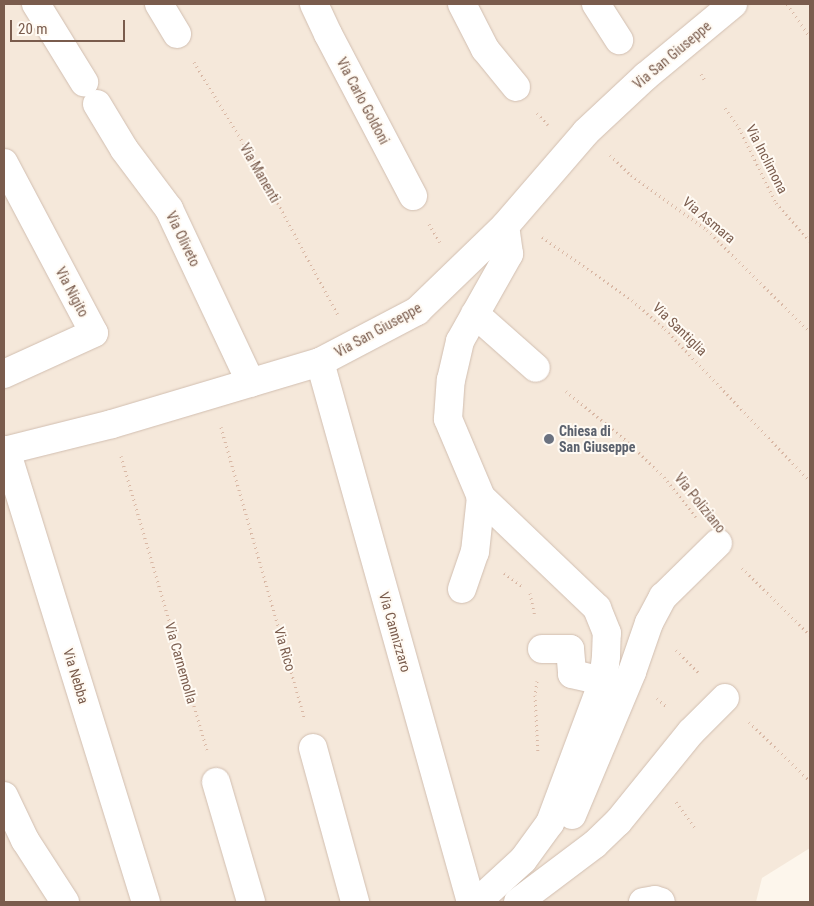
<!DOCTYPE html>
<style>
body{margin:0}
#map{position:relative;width:814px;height:906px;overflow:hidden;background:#fdf6ec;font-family:"Roboto Condensed",sans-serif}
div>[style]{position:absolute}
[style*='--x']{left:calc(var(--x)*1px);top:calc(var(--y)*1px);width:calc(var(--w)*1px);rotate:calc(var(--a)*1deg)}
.residential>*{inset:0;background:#f5e8da}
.path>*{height:3px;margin-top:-1.5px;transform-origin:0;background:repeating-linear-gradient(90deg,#d9b8a5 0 1px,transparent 0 5px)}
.roads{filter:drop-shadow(0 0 1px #d1beb0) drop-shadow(0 0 1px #d1beb0)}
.street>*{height:28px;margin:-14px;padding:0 14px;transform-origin:14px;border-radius:14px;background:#fff}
.dots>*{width:14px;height:14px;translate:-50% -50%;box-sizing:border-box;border:2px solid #fffaf3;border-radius:50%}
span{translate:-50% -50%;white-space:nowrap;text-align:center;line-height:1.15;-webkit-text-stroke:4px #fffaf3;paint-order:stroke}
.street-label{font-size:14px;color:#7a5c4d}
.worship-label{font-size:14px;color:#5b616d;font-weight:700}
.left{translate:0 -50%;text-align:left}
.frame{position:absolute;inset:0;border:5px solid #7a5c4d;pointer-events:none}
.scale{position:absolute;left:10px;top:20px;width:115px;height:22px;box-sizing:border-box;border:2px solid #7a5c4d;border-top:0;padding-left:6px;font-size:15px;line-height:18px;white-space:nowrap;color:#7a5c4d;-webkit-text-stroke:4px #fffaf3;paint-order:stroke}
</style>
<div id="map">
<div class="residential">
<i style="clip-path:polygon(4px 4px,810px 4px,810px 848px,762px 878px,756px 902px,4px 902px)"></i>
</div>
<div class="path">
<i style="--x:787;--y:4;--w:40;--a:55.1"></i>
<i style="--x:194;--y:62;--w:129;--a:58.7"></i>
<i style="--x:261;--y:172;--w:162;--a:61.7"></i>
<i style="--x:701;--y:74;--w:9;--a:58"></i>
<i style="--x:725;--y:108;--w:24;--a:55"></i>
<i style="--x:739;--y:128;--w:84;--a:63.7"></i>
<i style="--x:776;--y:203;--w:51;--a:48.2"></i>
<i style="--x:537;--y:113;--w:16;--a:47"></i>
<i style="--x:610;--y:155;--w:29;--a:44"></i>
<i style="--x:631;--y:175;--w:94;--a:35.9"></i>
<i style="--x:707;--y:230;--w:145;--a:44.7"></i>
<i style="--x:429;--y:224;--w:21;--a:59"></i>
<i style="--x:542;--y:237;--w:110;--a:35"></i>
<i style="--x:632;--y:300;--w:44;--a:41.3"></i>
<i style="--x:665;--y:329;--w:210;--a:46.4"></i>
<i style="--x:566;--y:391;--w:80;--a:39.4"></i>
<i style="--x:628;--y:442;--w:50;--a:44.2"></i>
<i style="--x:664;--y:477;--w:51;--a:51.3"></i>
<i style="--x:221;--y:427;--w:302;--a:74"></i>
<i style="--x:121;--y:456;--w:306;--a:73.7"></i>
<i style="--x:742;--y:568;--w:95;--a:44.6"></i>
<i style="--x:504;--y:573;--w:24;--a:36"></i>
<i style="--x:530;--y:593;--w:24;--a:78"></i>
<i style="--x:676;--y:650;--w:34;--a:45"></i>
<i style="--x:537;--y:681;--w:14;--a:98"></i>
<i style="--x:535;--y:695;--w:59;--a:87.1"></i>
<i style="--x:657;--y:698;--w:13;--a:42"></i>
<i style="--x:749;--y:722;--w:85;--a:44"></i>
<i style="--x:676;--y:802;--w:31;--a:54"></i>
</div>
<div class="roads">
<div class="street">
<i style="--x:36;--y:4;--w:92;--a:58.4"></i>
<i style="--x:159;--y:4;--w:35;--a:59"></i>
<i style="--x:314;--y:4;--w:33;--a:65"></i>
<i style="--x:328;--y:34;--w:183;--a:62.3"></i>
<i style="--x:462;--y:4;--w:51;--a:62.9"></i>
<i style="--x:485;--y:49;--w:49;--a:50.8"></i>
<i style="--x:596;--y:4;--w:43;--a:57.4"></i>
<i style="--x:97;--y:104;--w:52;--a:59"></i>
<i style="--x:124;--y:149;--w:75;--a:53.1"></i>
<i style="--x:169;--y:209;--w:192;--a:64.8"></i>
<i style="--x:4;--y:163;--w:192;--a:62.1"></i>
<i style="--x:94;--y:333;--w:99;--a:155.5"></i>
<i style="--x:475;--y:314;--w:81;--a:41.5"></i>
<i style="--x:320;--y:362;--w:561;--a:74.38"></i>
<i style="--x:6;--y:450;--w:473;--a:72.8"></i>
<i style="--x:4;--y:451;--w:111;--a:-14"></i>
<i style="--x:112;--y:424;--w:217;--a:-16.6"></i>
<i style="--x:320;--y:362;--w:110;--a:-27.7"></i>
<i style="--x:417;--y:311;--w:122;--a:-44"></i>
<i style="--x:505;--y:226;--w:124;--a:-49.2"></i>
<i style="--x:586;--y:132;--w:82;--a:-43"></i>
<i style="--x:646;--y:76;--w:113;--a:-39.6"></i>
<i style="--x:462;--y:589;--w:39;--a:-71"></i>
<i style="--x:475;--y:552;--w:55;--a:-83.8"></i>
<i style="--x:542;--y:649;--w:28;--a:0"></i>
<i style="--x:570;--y:649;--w:25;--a:85"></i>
<i style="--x:572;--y:674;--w:32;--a:13"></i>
<i style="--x:313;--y:748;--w:160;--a:74.7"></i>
<i style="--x:216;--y:782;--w:125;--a:73.7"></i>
<i style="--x:4;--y:796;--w:49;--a:64.5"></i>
<i style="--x:25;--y:840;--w:74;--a:57.2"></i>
<i style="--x:572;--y:815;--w:155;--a:-67.2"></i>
<i style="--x:632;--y:672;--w:52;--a:-70.9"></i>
<i style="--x:649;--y:623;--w:30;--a:-62"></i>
<i style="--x:663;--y:597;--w:77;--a:-44.5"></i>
<i style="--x:477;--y:902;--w:62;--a:-42.4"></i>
<i style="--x:523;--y:860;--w:46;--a:-53.9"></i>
<i style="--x:550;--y:823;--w:152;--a:-69.5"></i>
<i style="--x:603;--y:681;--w:25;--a:-83"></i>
<i style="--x:606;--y:656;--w:23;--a:-88"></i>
<i style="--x:607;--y:633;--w:27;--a:-112"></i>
<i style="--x:597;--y:608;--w:161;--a:-136.3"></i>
<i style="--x:481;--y:497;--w:85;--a:-112.9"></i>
<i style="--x:448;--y:419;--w:39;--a:-86"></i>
<i style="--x:451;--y:380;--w:40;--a:-77"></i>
<i style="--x:460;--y:341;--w:100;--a:-60.6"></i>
<i style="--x:509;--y:254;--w:28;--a:-98"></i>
<i style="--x:518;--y:902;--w:96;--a:-37"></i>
<i style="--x:595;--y:844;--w:32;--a:-44"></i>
<i style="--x:618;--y:822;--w:116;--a:-51"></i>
<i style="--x:691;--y:732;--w:48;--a:-45"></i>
<i style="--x:643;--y:902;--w:12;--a:-9"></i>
<i style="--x:655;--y:900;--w:6;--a:18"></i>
</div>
</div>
<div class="dots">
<i style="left:549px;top:439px;background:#6b7280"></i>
</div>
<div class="street-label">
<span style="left:672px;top:55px;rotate:-40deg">Via San Giuseppe</span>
<span style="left:363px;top:101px;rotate:62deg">Via Carlo Goldoni</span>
<span style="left:767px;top:159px;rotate:63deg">Via Inclimona</span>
<span style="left:260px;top:173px;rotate:60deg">Via Manenti</span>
<span style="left:709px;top:220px;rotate:40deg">Via Asmara</span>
<span style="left:183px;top:239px;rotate:64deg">Via Oliveto</span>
<span style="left:72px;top:292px;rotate:62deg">Via Nigito</span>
<span style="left:680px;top:329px;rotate:44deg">Via Santiglia</span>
<span style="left:378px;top:330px;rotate:-29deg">Via San Giuseppe</span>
<span style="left:700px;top:503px;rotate:51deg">Via Poliziano</span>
<span style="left:395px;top:632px;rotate:74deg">Via Cannizzaro</span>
<span style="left:285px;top:649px;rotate:74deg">Via Rico</span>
<span style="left:181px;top:663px;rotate:74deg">Via Carnemolla</span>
<span style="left:76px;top:676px;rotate:73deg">Via Nebba</span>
</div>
<div class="worship-label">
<span class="left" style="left:559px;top:439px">Chiesa di<br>San Giuseppe</span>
</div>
<div class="frame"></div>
<div class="scale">20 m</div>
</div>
